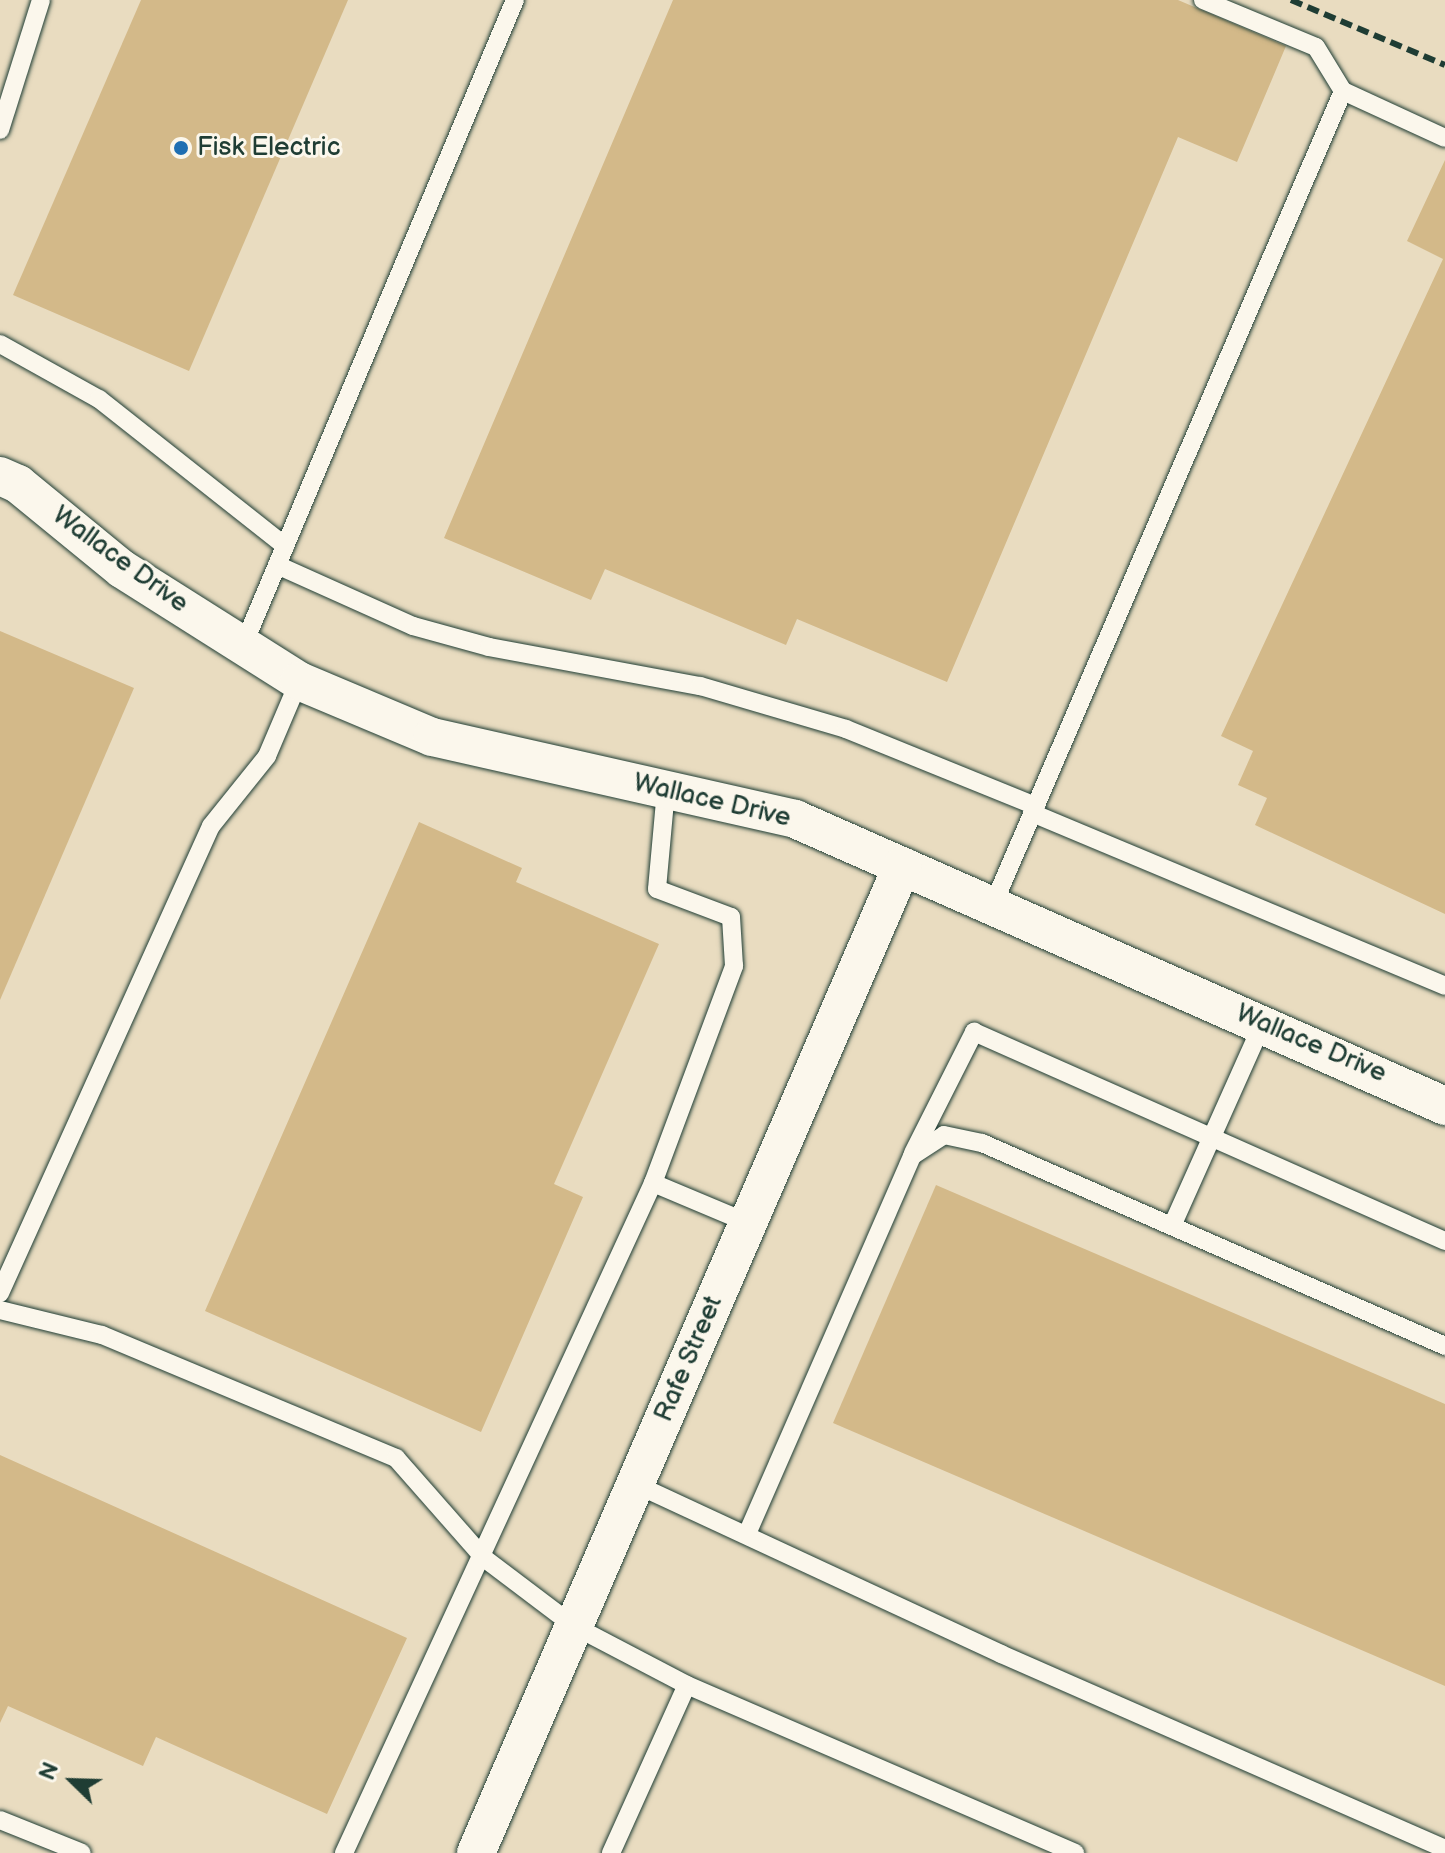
<!DOCTYPE html>
<style>
body{margin:0}
#map{position:relative;width:1445px;height:1853px;overflow:hidden;background:#f3ebd8;font-family:"Balsamiq Sans",sans-serif}
div>[style]{position:absolute}
[style*='--x']{left:calc(var(--x)*1px);top:calc(var(--y)*1px);width:calc(var(--w)*1px);rotate:calc(var(--a)*1deg)}
.built>*{inset:0;background:#e9dcc0}
.building>*{inset:0;background:#d3b989}
.roads{filter:drop-shadow(0 0 2px #1f3d34) drop-shadow(0 0 2px #1f3d34)}
.service>*{height:18px;margin:-9px;padding:0 9px;transform-origin:9px;border-radius:9px;background:#fbf7ec}
.minor>*{height:38px;margin:-19px;padding:0 19px;transform-origin:19px;border-radius:19px;background:#fbf7ec}
.rail>*{height:6px;margin-top:-3px;transform-origin:0;background:repeating-linear-gradient(90deg,#1f3d34 0 12px,transparent 0 18px)}
.dots>*{width:22px;height:22px;translate:-50% -50%;box-sizing:border-box;border:4px solid #fbf7ec;border-radius:50%}
span{translate:-50% -50%;white-space:nowrap;text-align:center;line-height:1.15;-webkit-text-stroke:6px #fbf7ec;paint-order:stroke}
.poi-label{font-size:26px;color:#1f3d34}
.left{translate:0 -50%;text-align:left}
.street-label{font-size:26px;color:#1f3d34}
.north{position:absolute;left:32px;top:1741px;width:80px;height:80px;-webkit-text-stroke:6px #fbf7ec;paint-order:stroke;rotate:293deg;font-size:22px;font-weight:700;line-height:32px;text-align:center;color:#1f3d34}
.north::after{content:'';display:block;margin:auto;width:28px;height:36px;background:#1f3d34;clip-path:polygon(50% 0,100% 100%,50% 72%,0 100%)}
</style>
<div id="map">
<div class="built">
<i style="clip-path:polygon(0 0,1445px 0,1445px 1853px,0 1853px)"></i>
</div>
<div class="building">
<i style="clip-path:polygon(141px 0,348px 0,189px 371px,13px 295px)"></i>
<i style="clip-path:polygon(673px 0,1178px 0,1286px 46px,1237px 162px,1178px 137px,947px 682px,797px 619px,786px 645px,605px 569px,591px 600px,444px 538px)"></i>
<i style="clip-path:polygon(1445px 160px,1445px 914px,1255px 825px,1267px 798px,1238px 785px,1253px 751px,1221px 736px,1443px 259px,1407px 241px)"></i>
<i style="clip-path:polygon(0 631px,134px 688px,0 1000px)"></i>
<i style="clip-path:polygon(419px 822px,522px 868px,516px 882px,659px 944px,554px 1184px,583px 1197px,481px 1432px,205px 1311px)"></i>
<i style="clip-path:polygon(936px 1185px,1445px 1404px,1445px 1686px,833px 1423px)"></i>
<i style="clip-path:polygon(0 1455px,407px 1638px,327px 1814px,156px 1737px,143px 1766px,8px 1706px,0 1723px)"></i>
</div>
<div class="roads">
<div class="service">
<i style="--x:1203;--y:0;--w:122;--a:22.6"></i>
<i style="--x:1316;--y:47;--w:52;--a:58.5"></i>
<i style="--x:0;--y:130;--w:136;--a:-72.5"></i>
<i style="--x:0;--y:344;--w:113;--a:29.1"></i>
<i style="--x:99;--y:399;--w:237;--a:38.3"></i>
<i style="--x:277;--y:565;--w:149;--a:24.2"></i>
<i style="--x:413;--y:626;--w:79;--a:15.4"></i>
<i style="--x:489;--y:647;--w:215;--a:10.5"></i>
<i style="--x:700;--y:686;--w:152;--a:16.4"></i>
<i style="--x:846;--y:729;--w:205;--a:22.1"></i>
<i style="--x:243;--y:646;--w:701;--a:-67.17"></i>
<i style="--x:1032;--y:813;--w:448;--a:22.7"></i>
<i style="--x:993;--y:905;--w:886;--a:-66.73"></i>
<i style="--x:1343;--y:91;--w:112;--a:24.7"></i>
<i style="--x:913;--y:1153;--w:136;--a:-63.2"></i>
<i style="--x:974;--y:1032;--w:515;--a:23.93"></i>
<i style="--x:653;--y:1183;--w:103;--a:22.8"></i>
<i style="--x:1172;--y:1226;--w:222;--a:-65.9"></i>
<i style="--x:0;--y:1293;--w:512;--a:-65.69"></i>
<i style="--x:211;--y:826;--w:90;--a:-51.3"></i>
<i style="--x:267;--y:756;--w:82;--a:-66.9"></i>
<i style="--x:0;--y:1310;--w:105;--a:13.8"></i>
<i style="--x:102;--y:1335;--w:319;--a:22.7"></i>
<i style="--x:396;--y:1458;--w:133;--a:48.7"></i>
<i style="--x:484;--y:1558;--w:113;--a:37.1"></i>
<i style="--x:574;--y:1626;--w:127;--a:27.6"></i>
<i style="--x:687;--y:1685;--w:423;--a:23.4"></i>
<i style="--x:635;--y:1484;--w:404;--a:24.9"></i>
<i style="--x:1001;--y:1654;--w:485;--a:23.7"></i>
<i style="--x:747;--y:1534;--w:412;--a:-66.4"></i>
<i style="--x:912;--y:1156;--w:38;--a:-33"></i>
<i style="--x:944;--y:1135;--w:39;--a:12"></i>
<i style="--x:982;--y:1143;--w:506;--a:23.67"></i>
<i style="--x:0;--y:1820;--w:88;--a:21.9"></i>
<i style="--x:344;--y:1853;--w:738;--a:-65.24"></i>
<i style="--x:653;--y:1183;--w:232;--a:-69.5"></i>
<i style="--x:734;--y:966;--w:49;--a:-93.5"></i>
<i style="--x:731;--y:917;--w:79;--a:-159.3"></i>
<i style="--x:657;--y:889;--w:99;--a:-84.8"></i>
<i style="--x:611;--y:1853;--w:184;--a:-65.7"></i>
</div>
<div class="minor">
<i style="--x:0;--y:476;--w:20;--a:24"></i>
<i style="--x:18;--y:484;--w:134;--a:39.3"></i>
<i style="--x:122;--y:569;--w:209;--a:32.3"></i>
<i style="--x:299;--y:681;--w:144;--a:22.8"></i>
<i style="--x:432;--y:737;--w:372;--a:12.7"></i>
<i style="--x:795;--y:819;--w:711;--a:23.82"></i>
<i style="--x:476;--y:1853;--w:1075;--a:-66.65"></i>
</div>
</div>
<div class="rail">
<i style="--x:1291;--y:0;--w:167;--a:22.9"></i>
</div>
<div class="dots">
<i style="left:181px;top:148px;background:#1f6fb2"></i>
</div>
<div class="poi-label">
<span class="left" style="left:197px;top:148px">Fisk Electric</span>
</div>
<div class="street-label">
<span style="left:120px;top:560px;rotate:36deg">Wallace Drive</span>
<span style="left:712px;top:801px;rotate:13deg">Wallace Drive</span>
<span style="left:1311px;top:1044px;rotate:23deg">Wallace Drive</span>
<span style="left:689px;top:1359px;rotate:-67deg">Rafe Street</span>
</div>
<div class="north">N</div>
</div>
